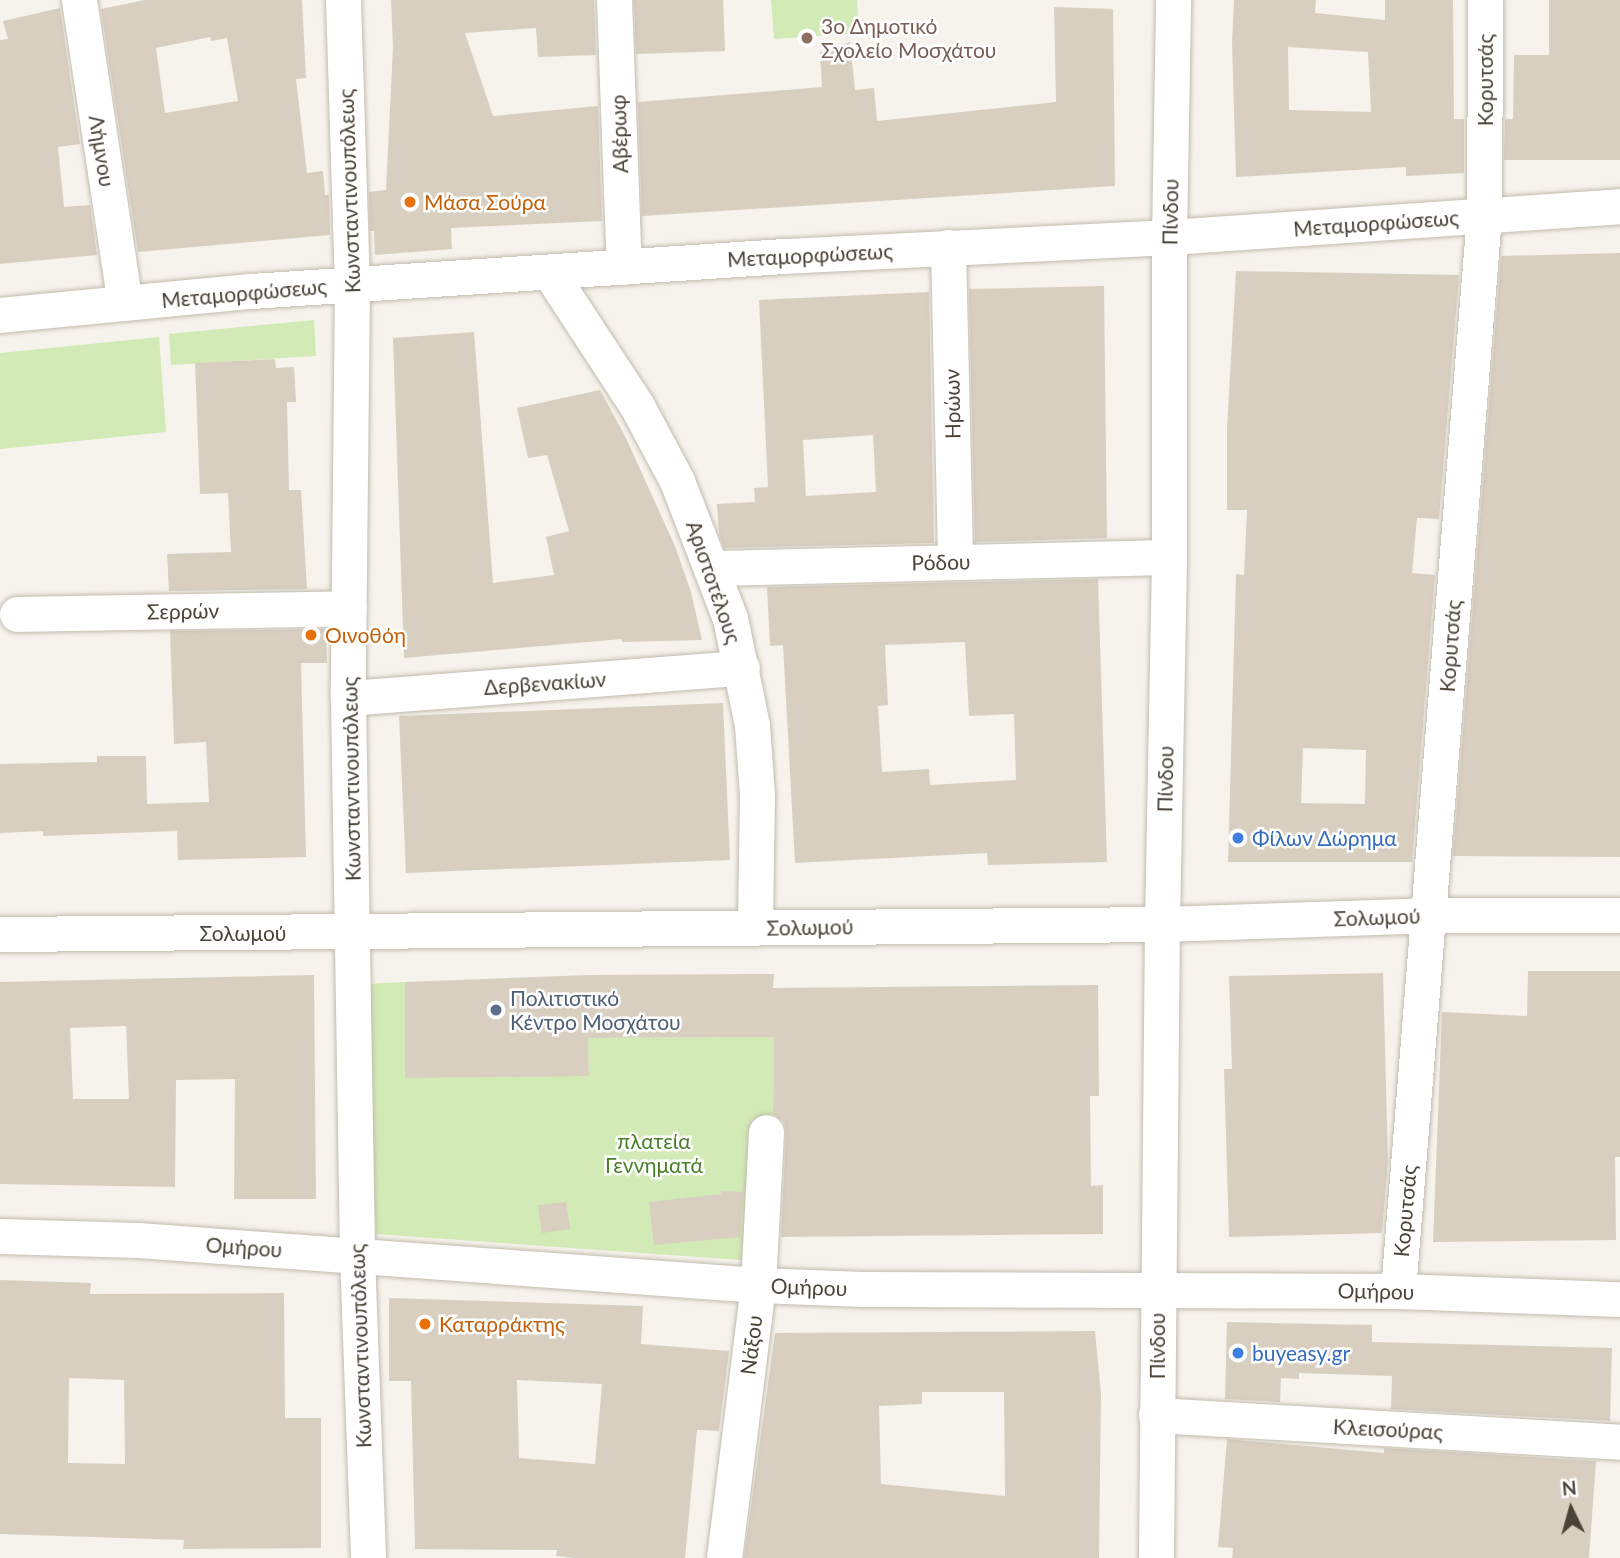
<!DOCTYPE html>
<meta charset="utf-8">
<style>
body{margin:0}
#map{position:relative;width:1620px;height:1558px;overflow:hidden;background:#f6f3ec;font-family:Lato,sans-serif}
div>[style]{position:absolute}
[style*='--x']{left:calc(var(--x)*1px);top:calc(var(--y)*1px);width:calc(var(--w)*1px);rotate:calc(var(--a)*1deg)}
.green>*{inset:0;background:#d2eab5}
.building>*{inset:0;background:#d8cfc1}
.roads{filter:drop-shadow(0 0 2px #c2bbae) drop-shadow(0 0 2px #c2bbae)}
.street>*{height:35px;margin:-17.5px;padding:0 17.5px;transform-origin:17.5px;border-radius:17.5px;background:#fff}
.dots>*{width:19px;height:19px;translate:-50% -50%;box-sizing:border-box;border:4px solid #fff;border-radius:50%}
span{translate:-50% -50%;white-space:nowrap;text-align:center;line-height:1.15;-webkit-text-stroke:5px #fff;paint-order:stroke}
.education-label{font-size:21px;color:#785e54}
.left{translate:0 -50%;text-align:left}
.street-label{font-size:21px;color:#4b4439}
.food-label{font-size:21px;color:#c56008}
.shop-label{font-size:21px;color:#366cbe}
.service-label{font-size:21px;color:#4e5e75}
.park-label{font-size:21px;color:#4a7f2a}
.north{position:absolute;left:1536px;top:1474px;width:70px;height:70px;-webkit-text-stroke:5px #fff;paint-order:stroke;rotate:355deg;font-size:19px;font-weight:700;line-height:28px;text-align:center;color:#4b4439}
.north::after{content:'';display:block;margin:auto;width:24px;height:32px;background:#4b4439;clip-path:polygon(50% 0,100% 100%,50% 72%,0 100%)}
</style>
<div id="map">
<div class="green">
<i style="clip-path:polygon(771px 0,857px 0,859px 33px,774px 39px)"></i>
<i style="clip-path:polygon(314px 320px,316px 356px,171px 365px,169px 334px)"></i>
<i style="clip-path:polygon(159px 337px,166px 432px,0 449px,0 353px)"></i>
<i style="clip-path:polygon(405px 982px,405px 1077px,589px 1075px,588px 1038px,774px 1037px,773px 1125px,754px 1261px,376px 1234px,368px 984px)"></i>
</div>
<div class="building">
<i style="clip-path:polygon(evenodd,145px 0,302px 0,306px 78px,296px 79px,307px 173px,323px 171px,325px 195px,329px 195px,330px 235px,138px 252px,101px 9px,145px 0,210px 37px,211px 41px,227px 38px,238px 101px,165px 113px,156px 48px,210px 37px)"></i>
<i style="clip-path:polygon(391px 0,594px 0,596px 55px,538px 57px,536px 28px,465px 33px,493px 116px,598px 106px,602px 221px,451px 228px,452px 249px,375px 255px,374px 231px,370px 231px,369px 192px,386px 190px,393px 47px)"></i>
<i style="clip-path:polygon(634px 0,723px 0,725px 51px,636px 54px)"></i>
<i style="clip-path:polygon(evenodd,1234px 0,1316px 0,1315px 13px,1385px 20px,1385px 0,1453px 0,1454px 119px,1464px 119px,1464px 173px,1406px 176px,1406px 167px,1236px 177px,1232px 43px,1234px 0,1288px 47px,1368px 52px,1371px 112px,1289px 110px,1288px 47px)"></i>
<i style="clip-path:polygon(1549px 0,1620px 0,1620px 160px,1504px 160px,1505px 119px,1513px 119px,1514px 55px,1549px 55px)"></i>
<i style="clip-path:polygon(1054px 7px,1113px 9px,1115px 186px,642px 216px,638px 102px,822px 87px,820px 52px,850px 42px,855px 90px,874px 88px,877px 121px,1056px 102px)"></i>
<i style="clip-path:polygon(60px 8px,80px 144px,58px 147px,64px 207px,90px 205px,97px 255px,0 264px,0 40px,8px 39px,3px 21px)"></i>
<i style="clip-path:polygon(1620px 253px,1620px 857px,1453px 856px,1501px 256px)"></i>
<i style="clip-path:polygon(evenodd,1236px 271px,1459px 275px,1439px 519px,1417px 518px,1412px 573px,1435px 575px,1412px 862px,1228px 862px,1236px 574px,1244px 575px,1247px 510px,1227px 510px,1227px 428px,1236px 271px,1303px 748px,1366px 750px,1365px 804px,1301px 803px,1303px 748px)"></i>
<i style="clip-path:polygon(1104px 286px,1107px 538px,975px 542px,969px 289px)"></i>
<i style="clip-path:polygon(evenodd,929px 292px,934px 543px,724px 548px,719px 534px,717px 504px,755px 502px,754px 488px,768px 487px,759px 300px,929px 292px,873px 435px,876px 492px,806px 496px,803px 440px,873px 435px)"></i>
<i style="clip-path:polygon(474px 332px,493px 583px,554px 575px,546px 537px,569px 531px,547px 455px,528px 458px,517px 408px,600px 390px,625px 436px,675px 546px,691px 592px,702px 640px,622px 642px,622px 639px,404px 658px,393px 338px)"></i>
<i style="clip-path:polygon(275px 359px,276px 368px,294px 367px,296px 402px,287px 402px,289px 490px,301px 490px,307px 589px,169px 591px,167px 554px,231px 552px,228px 493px,200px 494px,195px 363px)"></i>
<i style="clip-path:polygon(evenodd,1098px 579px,1107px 862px,988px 865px,987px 853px,795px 863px,783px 645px,770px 646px,767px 587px,1098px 579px,965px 642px,969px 716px,1014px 714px,1016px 780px,930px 785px,929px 769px,882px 772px,878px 706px,888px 705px,885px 645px,965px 642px)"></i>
<i style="clip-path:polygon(326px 629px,327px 663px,301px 663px,306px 857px,178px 860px,177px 831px,43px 836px,43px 831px,0 833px,0 764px,97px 762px,97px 756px,146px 756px,147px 804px,209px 802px,206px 742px,174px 744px,170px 631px)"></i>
<i style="clip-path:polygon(723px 703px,730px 860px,406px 873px,399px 716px)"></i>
<i style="clip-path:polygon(1528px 971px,1620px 971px,1620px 1157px,1615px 1157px,1616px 1240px,1433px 1242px,1442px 1012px,1527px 1016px)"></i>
<i style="clip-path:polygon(1383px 973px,1388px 1161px,1382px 1233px,1229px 1237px,1224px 1069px,1232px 1069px,1229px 976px)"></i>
<i style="clip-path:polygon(774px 974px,773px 988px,1098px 985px,1099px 1096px,1090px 1096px,1091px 1186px,1103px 1185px,1103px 1234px,781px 1237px,786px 1133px,784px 1122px,773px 1114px,774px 1037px,588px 1038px,589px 1076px,405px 1078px,405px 982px,588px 975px)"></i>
<i style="clip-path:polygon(evenodd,314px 975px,316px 1199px,234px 1199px,235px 1079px,176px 1080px,175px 1187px,0 1184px,0 982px,314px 975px,126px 1026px,129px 1099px,73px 1099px,70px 1028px,126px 1026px)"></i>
<i style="clip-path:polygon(721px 1191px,743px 1192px,740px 1237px,654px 1245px,649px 1202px,721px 1194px)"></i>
<i style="clip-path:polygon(566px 1202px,570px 1229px,542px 1233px,538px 1205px)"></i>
<i style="clip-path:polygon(evenodd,0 1280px,91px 1283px,90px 1294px,284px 1293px,285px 1418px,321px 1418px,321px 1548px,183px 1549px,184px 1540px,0 1534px,0 1280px,69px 1378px,124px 1380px,125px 1464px,68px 1463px,69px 1378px)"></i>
<i style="clip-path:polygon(evenodd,389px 1298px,643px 1306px,641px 1344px,729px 1351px,719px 1431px,697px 1430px,685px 1558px,574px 1558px,556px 1556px,557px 1550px,415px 1549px,411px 1381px,389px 1381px,389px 1298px,517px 1380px,602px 1384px,595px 1464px,519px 1458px,517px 1380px)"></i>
<i style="clip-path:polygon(1227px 1322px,1372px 1325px,1372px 1342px,1612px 1348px,1610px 1421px,1391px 1409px,1392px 1376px,1299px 1373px,1299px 1379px,1281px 1378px,1280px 1402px,1225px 1399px)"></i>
<i style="clip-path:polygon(evenodd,1095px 1331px,1101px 1394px,1099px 1558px,744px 1558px,775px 1333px,1095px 1331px,922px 1392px,1004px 1392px,1005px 1496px,881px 1484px,879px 1406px,922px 1404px,922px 1392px)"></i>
<i style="clip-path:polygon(1227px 1439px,1384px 1453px,1384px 1448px,1596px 1461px,1589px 1558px,1232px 1558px,1233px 1548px,1218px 1547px)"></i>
</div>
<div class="roads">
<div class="street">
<i style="--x:79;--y:0;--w:306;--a:81.4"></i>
<i style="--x:343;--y:0;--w:285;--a:88.2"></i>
<i style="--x:352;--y:285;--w:413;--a:90.6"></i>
<i style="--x:348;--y:698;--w:557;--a:89.07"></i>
<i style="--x:357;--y:1255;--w:303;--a:87.9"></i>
<i style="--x:614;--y:0;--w:267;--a:87.9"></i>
<i style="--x:948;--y:247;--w:314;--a:88.7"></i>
<i style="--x:550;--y:273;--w:159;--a:56.8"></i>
<i style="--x:637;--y:406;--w:85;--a:61.9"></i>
<i style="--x:677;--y:481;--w:147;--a:68.9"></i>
<i style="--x:730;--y:618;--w:109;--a:78.4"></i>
<i style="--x:752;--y:725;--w:70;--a:85.9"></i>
<i style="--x:757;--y:795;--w:133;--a:90.9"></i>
<i style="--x:0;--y:315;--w:252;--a:-5.5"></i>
<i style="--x:251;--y:291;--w:534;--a:-3.76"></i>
<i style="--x:784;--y:256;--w:385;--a:-2.8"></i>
<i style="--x:1169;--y:237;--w:452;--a:-3.9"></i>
<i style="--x:713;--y:568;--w:456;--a:-1.4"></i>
<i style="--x:17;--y:614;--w:332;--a:-1"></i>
<i style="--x:348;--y:698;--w:395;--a:-4.4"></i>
<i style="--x:0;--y:934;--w:1162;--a:-0.49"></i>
<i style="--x:1162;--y:924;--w:267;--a:-1.9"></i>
<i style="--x:1429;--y:915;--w:191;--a:0"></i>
<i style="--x:0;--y:1236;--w:138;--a:1.7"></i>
<i style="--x:138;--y:1240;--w:622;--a:4.15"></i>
<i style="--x:758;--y:1285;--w:105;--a:2.2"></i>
<i style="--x:863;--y:1289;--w:535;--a:0.21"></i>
<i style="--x:1398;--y:1291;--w:222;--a:2.1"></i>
<i style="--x:1398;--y:1291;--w:1079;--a:-85.43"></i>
<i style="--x:1484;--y:215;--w:215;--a:-89.7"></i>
<i style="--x:1156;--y:1415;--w:465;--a:3.3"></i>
<i style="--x:724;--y:1558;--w:275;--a:-82.9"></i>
<i style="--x:758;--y:1285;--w:153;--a:-87"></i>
<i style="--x:1156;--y:1558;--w:634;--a:-89.46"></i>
<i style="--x:1162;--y:924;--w:367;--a:-88.9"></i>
<i style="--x:1169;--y:557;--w:320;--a:-90"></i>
<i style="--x:1169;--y:237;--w:237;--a:-89"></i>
</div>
</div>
<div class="dots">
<i style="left:807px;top:38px;background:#8d6e63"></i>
<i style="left:410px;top:202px;background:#e8710a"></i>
<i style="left:311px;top:635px;background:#e8710a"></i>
<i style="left:1238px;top:838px;background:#3f7fe0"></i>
<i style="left:496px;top:1010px;background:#5c6f8a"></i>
<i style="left:425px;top:1324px;background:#e8710a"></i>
<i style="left:1238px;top:1353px;background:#3f7fe0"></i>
</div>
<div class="education-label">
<span class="left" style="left:821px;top:38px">3ο Δημοτικό<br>Σχολείο Μοσχάτου</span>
</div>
<div class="street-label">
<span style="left:1485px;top:80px;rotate:-90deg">Κορυτσάς</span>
<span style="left:619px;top:134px;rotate:-92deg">Αβέρωφ</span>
<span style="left:102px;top:151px;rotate:81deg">Λήμνου</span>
<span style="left:349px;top:191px;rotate:-92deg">Κωνσταντινουπόλεως</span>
<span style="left:1170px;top:212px;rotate:-89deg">Πίνδου</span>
<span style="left:1376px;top:223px;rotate:-4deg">Μεταμορφώσεως</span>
<span style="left:810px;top:255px;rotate:-3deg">Μεταμορφώσεως</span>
<span style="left:244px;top:293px;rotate:-5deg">Μεταμορφώσεως</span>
<span style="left:952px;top:404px;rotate:-91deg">Ηρώων</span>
<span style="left:941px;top:562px;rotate:-1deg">Ρόδου</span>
<span style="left:714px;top:582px;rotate:71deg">Αριστοτέλους</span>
<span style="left:183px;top:611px;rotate:-1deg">Σερρών</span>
<span style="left:1450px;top:646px;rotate:-86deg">Κορυτσάς</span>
<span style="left:545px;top:683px;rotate:-4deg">Δερβενακίων</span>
<span style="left:351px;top:779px;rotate:-91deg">Κωνσταντινουπόλεως</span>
<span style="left:1165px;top:779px;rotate:-89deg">Πίνδου</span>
<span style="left:1377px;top:917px;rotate:-2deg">Σολωμού</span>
<span style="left:810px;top:927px;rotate:-1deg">Σολωμού</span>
<span style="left:243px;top:933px">Σολωμού</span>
<span style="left:1405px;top:1211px;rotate:-85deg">Κορυτσάς</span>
<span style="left:244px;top:1247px;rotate:4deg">Ομήρου</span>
<span style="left:809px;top:1287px;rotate:2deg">Ομήρου</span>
<span style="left:1376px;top:1291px;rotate:1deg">Ομήρου</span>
<span style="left:751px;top:1345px;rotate:-83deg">Νάξου</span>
<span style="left:360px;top:1346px;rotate:-92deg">Κωνσταντινουπόλεως</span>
<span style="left:1157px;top:1346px;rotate:-90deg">Πίνδου</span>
<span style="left:1388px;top:1429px;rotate:3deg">Κλεισούρας</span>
</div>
<div class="food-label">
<span class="left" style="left:424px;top:202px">Μάσα Σούρα</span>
<span class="left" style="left:325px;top:635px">Οινοθόη</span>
<span class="left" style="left:439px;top:1324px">Καταρράκτης</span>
</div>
<div class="shop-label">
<span class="left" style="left:1252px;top:838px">Φίλων Δώρημα</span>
<span class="left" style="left:1252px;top:1353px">buyeasy.gr</span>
</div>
<div class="service-label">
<span class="left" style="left:510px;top:1010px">Πολιτιστικό<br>Κέντρο Μοσχάτου</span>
</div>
<div class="park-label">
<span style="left:654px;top:1153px">πλατεία<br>Γεννηματά</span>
</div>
<div class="north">N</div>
</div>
